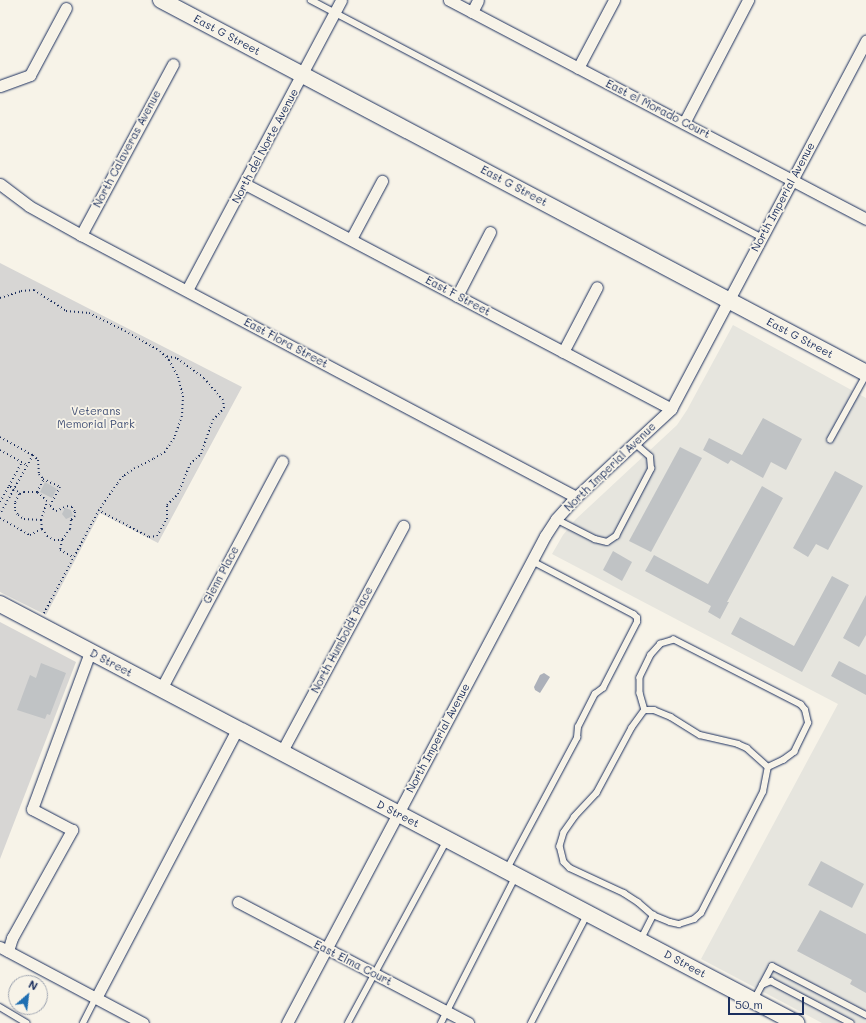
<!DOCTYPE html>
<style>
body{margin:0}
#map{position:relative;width:866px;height:1023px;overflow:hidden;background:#f7f3e8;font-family:Mali,sans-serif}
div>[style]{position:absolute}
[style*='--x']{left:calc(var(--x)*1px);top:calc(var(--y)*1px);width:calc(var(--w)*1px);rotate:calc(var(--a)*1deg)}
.built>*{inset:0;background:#e6e5de}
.green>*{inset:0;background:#d7d6d4}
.water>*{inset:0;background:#acb0b9}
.building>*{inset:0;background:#c0c3c5}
.path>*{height:2px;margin-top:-1px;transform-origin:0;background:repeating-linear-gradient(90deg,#1b2f5e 0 1px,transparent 0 4px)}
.roads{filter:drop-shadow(0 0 1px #1b2f5e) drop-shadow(0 0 1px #1b2f5e)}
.lane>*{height:5.5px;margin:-2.75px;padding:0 2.75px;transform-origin:2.75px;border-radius:2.75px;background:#f7f3e8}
.street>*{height:11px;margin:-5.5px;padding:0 5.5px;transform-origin:5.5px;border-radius:5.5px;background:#f7f3e8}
.secondary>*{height:16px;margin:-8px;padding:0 8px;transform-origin:8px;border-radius:8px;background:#f7f3e8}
span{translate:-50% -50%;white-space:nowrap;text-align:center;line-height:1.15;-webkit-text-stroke:3.5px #f7f3e8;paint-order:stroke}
.street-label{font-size:11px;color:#1b2f5e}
.park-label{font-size:11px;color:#415076}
.north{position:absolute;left:8px;top:975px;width:40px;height:40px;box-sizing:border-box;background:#f7f3e8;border:1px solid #9fa5b1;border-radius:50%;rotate:28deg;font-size:11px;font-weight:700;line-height:16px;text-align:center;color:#1b2f5e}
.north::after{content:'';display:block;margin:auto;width:14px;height:18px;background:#1f6fb2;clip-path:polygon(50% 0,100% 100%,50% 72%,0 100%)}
.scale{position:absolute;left:728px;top:997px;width:76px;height:18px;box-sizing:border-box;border:2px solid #1b2f5e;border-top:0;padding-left:5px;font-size:12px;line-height:14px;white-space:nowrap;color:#1b2f5e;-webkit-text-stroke:3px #f7f3e8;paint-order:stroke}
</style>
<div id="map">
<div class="built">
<i style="clip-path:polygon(733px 325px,866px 398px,866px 1023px,822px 1023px,701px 959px,838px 704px,552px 554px,563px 535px,575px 520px,677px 425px,687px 410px)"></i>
</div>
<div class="green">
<i style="clip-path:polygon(0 263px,242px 387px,158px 543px,100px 513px,46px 615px,0 592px)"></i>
<i style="clip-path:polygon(0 622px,76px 662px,0 859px)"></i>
</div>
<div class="water">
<i style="clip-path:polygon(544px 673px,550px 677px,540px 693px,535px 690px,534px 687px,540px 675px)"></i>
</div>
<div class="building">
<i style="clip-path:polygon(763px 418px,802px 439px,786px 470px,771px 462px,763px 478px,731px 460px,728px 464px,703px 450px,709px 438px,742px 455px)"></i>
<i style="clip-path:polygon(680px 447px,702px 458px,651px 552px,629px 541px)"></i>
<i style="clip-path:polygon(835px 471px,863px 486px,828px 550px,816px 544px,808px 557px,793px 548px)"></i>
<i style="clip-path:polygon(45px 482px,57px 489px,52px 498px,40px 492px)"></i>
<i style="clip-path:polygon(762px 486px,783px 498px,727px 602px,729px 602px,720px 619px,708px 612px,711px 606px,645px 571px,654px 555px,708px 584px)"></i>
<i style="clip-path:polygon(65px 508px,71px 510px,73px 516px,66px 519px,62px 514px)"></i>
<i style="clip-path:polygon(613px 551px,632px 562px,622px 581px,603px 570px)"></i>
<i style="clip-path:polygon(832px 576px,849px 585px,802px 672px,731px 634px,740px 617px,794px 646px)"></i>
<i style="clip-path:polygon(866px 595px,866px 635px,859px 647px,843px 638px)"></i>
<i style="clip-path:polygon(839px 661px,866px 675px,866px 695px,831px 676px)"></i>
<i style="clip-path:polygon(41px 663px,66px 673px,50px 715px,47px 714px,45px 719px,17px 710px,30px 675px,36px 678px)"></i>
<i style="clip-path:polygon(821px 861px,864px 884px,852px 908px,808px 885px)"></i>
<i style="clip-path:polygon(820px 910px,866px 934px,866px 993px,850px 984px,852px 980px,797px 951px)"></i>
</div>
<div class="path">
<i style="--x:0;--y:298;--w:22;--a:-18"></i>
<i style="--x:21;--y:291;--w:13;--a:-4"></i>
<i style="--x:34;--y:290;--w:38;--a:33"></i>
<i style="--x:66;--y:311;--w:23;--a:5"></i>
<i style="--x:89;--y:313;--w:40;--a:26.6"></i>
<i style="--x:125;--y:331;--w:40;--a:29.7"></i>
<i style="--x:160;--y:351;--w:13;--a:45"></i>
<i style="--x:169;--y:360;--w:19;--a:62"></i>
<i style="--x:178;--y:377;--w:20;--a:75"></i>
<i style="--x:183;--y:396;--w:20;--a:93"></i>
<i style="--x:182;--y:416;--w:23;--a:110"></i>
<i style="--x:174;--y:438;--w:17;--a:123"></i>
<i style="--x:165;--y:452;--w:14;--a:150"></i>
<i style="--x:153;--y:459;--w:20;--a:153"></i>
<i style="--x:135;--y:468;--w:14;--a:146"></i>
<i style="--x:123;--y:476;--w:10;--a:127"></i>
<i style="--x:117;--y:484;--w:32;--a:125"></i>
<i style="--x:99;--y:510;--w:117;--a:118.1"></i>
<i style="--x:0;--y:437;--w:38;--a:29"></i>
<i style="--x:33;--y:455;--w:68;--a:119.2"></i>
<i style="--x:0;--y:450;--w:31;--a:29"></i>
<i style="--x:33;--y:455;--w:7;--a:45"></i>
<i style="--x:38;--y:460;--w:14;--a:86"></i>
<i style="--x:39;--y:474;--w:6;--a:51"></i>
<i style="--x:43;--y:479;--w:19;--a:25"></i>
<i style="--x:60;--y:487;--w:21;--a:118"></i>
<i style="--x:50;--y:506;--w:8;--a:40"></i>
<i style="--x:56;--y:511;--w:12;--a:-24"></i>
<i style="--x:67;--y:506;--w:5;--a:11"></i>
<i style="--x:72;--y:507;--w:6;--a:59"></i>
<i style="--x:75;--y:512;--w:4;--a:90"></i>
<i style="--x:75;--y:516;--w:6;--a:135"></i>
<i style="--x:71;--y:520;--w:9;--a:96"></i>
<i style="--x:70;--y:529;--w:14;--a:126"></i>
<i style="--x:37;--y:492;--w:13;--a:180"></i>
<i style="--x:24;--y:492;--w:5;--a:158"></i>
<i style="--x:19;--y:494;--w:10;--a:114"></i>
<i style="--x:15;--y:503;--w:7;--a:90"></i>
<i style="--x:15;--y:510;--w:6;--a:59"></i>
<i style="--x:18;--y:515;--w:7;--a:34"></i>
<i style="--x:24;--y:519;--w:17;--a:3"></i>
<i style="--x:21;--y:494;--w:14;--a:-146"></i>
<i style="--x:9;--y:486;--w:27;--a:-62"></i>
<i style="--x:0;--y:502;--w:18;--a:-61"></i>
<i style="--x:98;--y:510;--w:58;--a:27.9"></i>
<i style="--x:149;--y:537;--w:8;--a:-7"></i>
<i style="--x:157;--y:536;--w:20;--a:-60"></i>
<i style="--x:167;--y:519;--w:14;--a:-90"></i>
<i style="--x:167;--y:505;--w:16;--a:-45"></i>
<i style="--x:178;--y:494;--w:32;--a:-68"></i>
<i style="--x:190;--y:464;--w:15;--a:-42"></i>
<i style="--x:201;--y:454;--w:36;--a:-71"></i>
<i style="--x:213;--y:420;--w:16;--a:-47"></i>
<i style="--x:224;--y:408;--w:8;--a:-97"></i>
<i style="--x:223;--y:400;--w:29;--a:-131"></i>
<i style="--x:204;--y:378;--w:34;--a:-144"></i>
<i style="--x:176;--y:358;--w:11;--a:-170"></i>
<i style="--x:0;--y:518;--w:34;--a:30"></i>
<i style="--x:30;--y:535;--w:13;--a:-27"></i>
<i style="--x:42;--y:529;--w:9;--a:54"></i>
<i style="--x:47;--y:536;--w:8;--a:30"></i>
<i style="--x:54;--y:540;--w:8;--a:0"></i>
<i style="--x:62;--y:540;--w:10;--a:101"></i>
<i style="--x:60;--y:550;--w:15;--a:28"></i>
<i style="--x:42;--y:529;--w:9;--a:-96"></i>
<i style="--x:41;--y:520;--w:20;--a:-72"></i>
<i style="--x:47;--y:501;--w:13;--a:-138"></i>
<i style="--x:37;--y:492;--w:15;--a:-62"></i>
</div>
<div class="roads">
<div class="lane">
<i style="--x:311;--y:0;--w:509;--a:27.77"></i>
<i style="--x:830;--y:440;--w:74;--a:-61"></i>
<i style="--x:556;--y:519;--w:44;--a:27.1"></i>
<i style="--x:595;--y:539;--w:12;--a:14"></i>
<i style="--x:607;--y:542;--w:11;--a:-34"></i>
<i style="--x:616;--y:536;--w:76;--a:-62.4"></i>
<i style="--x:651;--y:469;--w:12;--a:-95"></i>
<i style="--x:650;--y:457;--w:21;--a:-139"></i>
<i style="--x:645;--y:710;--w:9;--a:0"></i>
<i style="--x:654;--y:710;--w:18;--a:22"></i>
<i style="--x:671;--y:717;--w:34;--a:32"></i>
<i style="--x:700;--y:735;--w:39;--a:13"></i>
<i style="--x:738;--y:744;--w:10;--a:24"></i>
<i style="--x:747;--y:748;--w:28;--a:42"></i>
<i style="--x:507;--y:869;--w:149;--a:-61.9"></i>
<i style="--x:577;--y:738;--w:11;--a:-85"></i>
<i style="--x:578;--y:727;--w:37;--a:-63"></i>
<i style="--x:595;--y:694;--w:10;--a:-37"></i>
<i style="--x:603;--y:688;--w:74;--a:-62.7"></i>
<i style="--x:637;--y:622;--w:4;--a:-90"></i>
<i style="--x:637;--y:618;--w:4;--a:-135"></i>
<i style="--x:634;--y:615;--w:116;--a:-152.3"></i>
<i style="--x:641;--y:939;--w:27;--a:-63"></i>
<i style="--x:653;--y:915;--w:18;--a:22"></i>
<i style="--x:670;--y:922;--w:9;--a:13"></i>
<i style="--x:679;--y:924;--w:16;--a:-18"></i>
<i style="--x:694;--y:919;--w:9;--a:-41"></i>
<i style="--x:701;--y:913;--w:136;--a:-62.9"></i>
<i style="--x:763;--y:792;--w:25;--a:-79"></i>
<i style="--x:768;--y:767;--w:17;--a:-25"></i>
<i style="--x:783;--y:760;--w:14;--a:-36"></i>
<i style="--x:794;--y:752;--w:32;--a:-64"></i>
<i style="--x:808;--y:723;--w:13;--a:-103"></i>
<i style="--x:805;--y:710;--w:6;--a:-129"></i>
<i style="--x:801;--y:705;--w:143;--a:-152.9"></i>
<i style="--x:674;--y:640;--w:14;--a:163"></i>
<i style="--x:661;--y:644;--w:15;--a:132"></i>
<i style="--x:651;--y:655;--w:25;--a:116"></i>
<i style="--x:640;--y:678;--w:15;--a:90"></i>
<i style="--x:640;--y:693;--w:18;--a:74"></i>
<i style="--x:645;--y:710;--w:22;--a:126"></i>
<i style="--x:632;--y:728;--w:74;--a:118.3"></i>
<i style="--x:597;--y:793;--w:33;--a:133"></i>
<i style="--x:575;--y:817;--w:19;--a:125"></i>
<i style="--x:564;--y:833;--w:14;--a:107"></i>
<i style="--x:560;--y:846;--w:16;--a:76"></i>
<i style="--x:564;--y:862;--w:8;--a:45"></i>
<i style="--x:570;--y:868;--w:60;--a:24.8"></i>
<i style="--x:624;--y:893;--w:17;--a:33"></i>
<i style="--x:638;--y:902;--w:20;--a:41"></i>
<i style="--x:762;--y:985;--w:21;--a:-62"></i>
<i style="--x:772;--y:966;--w:106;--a:27.5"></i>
<i style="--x:754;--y:1000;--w:17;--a:-62"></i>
<i style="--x:762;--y:985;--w:10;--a:-24"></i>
<i style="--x:771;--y:981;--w:90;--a:27.7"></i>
<i style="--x:0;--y:1007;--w:31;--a:31"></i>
<i style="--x:83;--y:1023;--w:28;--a:-63"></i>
<i style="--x:348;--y:1023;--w:208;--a:-61.6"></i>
<i style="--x:441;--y:1023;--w:163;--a:-63"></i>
<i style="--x:531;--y:1023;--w:122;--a:-62.6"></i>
</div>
<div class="street">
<i style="--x:449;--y:0;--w:471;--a:27.7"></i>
<i style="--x:472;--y:12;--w:13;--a:-63"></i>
<i style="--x:578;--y:68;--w:77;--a:-62.1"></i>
<i style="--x:0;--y:86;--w:32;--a:-20"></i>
<i style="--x:30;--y:75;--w:76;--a:-61.8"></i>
<i style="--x:684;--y:123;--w:139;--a:-62.5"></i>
<i style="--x:0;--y:184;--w:36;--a:37"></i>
<i style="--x:29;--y:206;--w:60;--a:29.1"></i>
<i style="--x:81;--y:235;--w:560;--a:27.89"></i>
<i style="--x:245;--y:184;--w:482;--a:27.8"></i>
<i style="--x:81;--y:235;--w:194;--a:-61.7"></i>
<i style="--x:351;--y:239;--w:66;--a:-61.9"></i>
<i style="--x:187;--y:290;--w:328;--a:-62"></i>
<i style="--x:457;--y:296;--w:72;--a:-62.7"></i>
<i style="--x:563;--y:352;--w:73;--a:-62.4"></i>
<i style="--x:161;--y:689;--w:258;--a:-62"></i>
<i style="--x:281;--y:753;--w:258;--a:-61.7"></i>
<i style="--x:238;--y:902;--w:260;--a:27.7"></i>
<i style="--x:0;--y:947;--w:162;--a:28"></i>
<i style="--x:8;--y:951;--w:14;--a:-73"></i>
<i style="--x:12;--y:938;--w:124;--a:-60.9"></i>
<i style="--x:72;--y:830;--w:45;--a:-152.3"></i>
<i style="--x:32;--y:809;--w:167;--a:-69.7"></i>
<i style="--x:96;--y:998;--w:303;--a:-62.3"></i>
<i style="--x:287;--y:1023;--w:551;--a:-62.09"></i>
<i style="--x:545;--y:536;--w:20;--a:-57"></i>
<i style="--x:556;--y:519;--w:30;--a:-48"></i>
<i style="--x:576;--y:497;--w:129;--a:-42.8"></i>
<i style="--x:671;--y:409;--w:417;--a:-62.1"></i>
</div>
<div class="secondary">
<i style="--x:161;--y:0;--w:798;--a:27.88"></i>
<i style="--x:0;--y:604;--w:900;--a:27.76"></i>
</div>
</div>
<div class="street-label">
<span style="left:227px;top:35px;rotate:28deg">East G Street</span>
<span style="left:658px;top:109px;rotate:27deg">East el Morado Court</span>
<span style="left:265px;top:146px;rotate:-62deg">North del Norte Avenue</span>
<span style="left:127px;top:149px;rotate:-62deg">North Calaveras Avenue</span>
<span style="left:514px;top:186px;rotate:28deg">East G Street</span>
<span style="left:783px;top:197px;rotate:-62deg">North Imperial Avenue</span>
<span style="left:458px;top:296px;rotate:28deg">East F Street</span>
<span style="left:800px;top:338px;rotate:28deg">East G Street</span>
<span style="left:286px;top:343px;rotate:28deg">East Flora Street</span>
<span style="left:610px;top:467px;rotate:-44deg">North Imperial Avenue</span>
<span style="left:221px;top:575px;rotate:-62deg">Glenn Place</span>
<span style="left:342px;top:640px;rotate:-62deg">North Humboldt Place</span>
<span style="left:111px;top:663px;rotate:28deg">D Street</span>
<span style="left:438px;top:738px;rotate:-62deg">North Imperial Avenue</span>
<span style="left:398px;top:814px;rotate:27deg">D Street</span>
<span style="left:353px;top:963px;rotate:27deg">East Elma Court</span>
<span style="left:685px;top:964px;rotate:28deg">D Street</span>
</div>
<div class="park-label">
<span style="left:96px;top:418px">Veterans<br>Memorial Park</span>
</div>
<div class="north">N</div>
<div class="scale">50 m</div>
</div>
